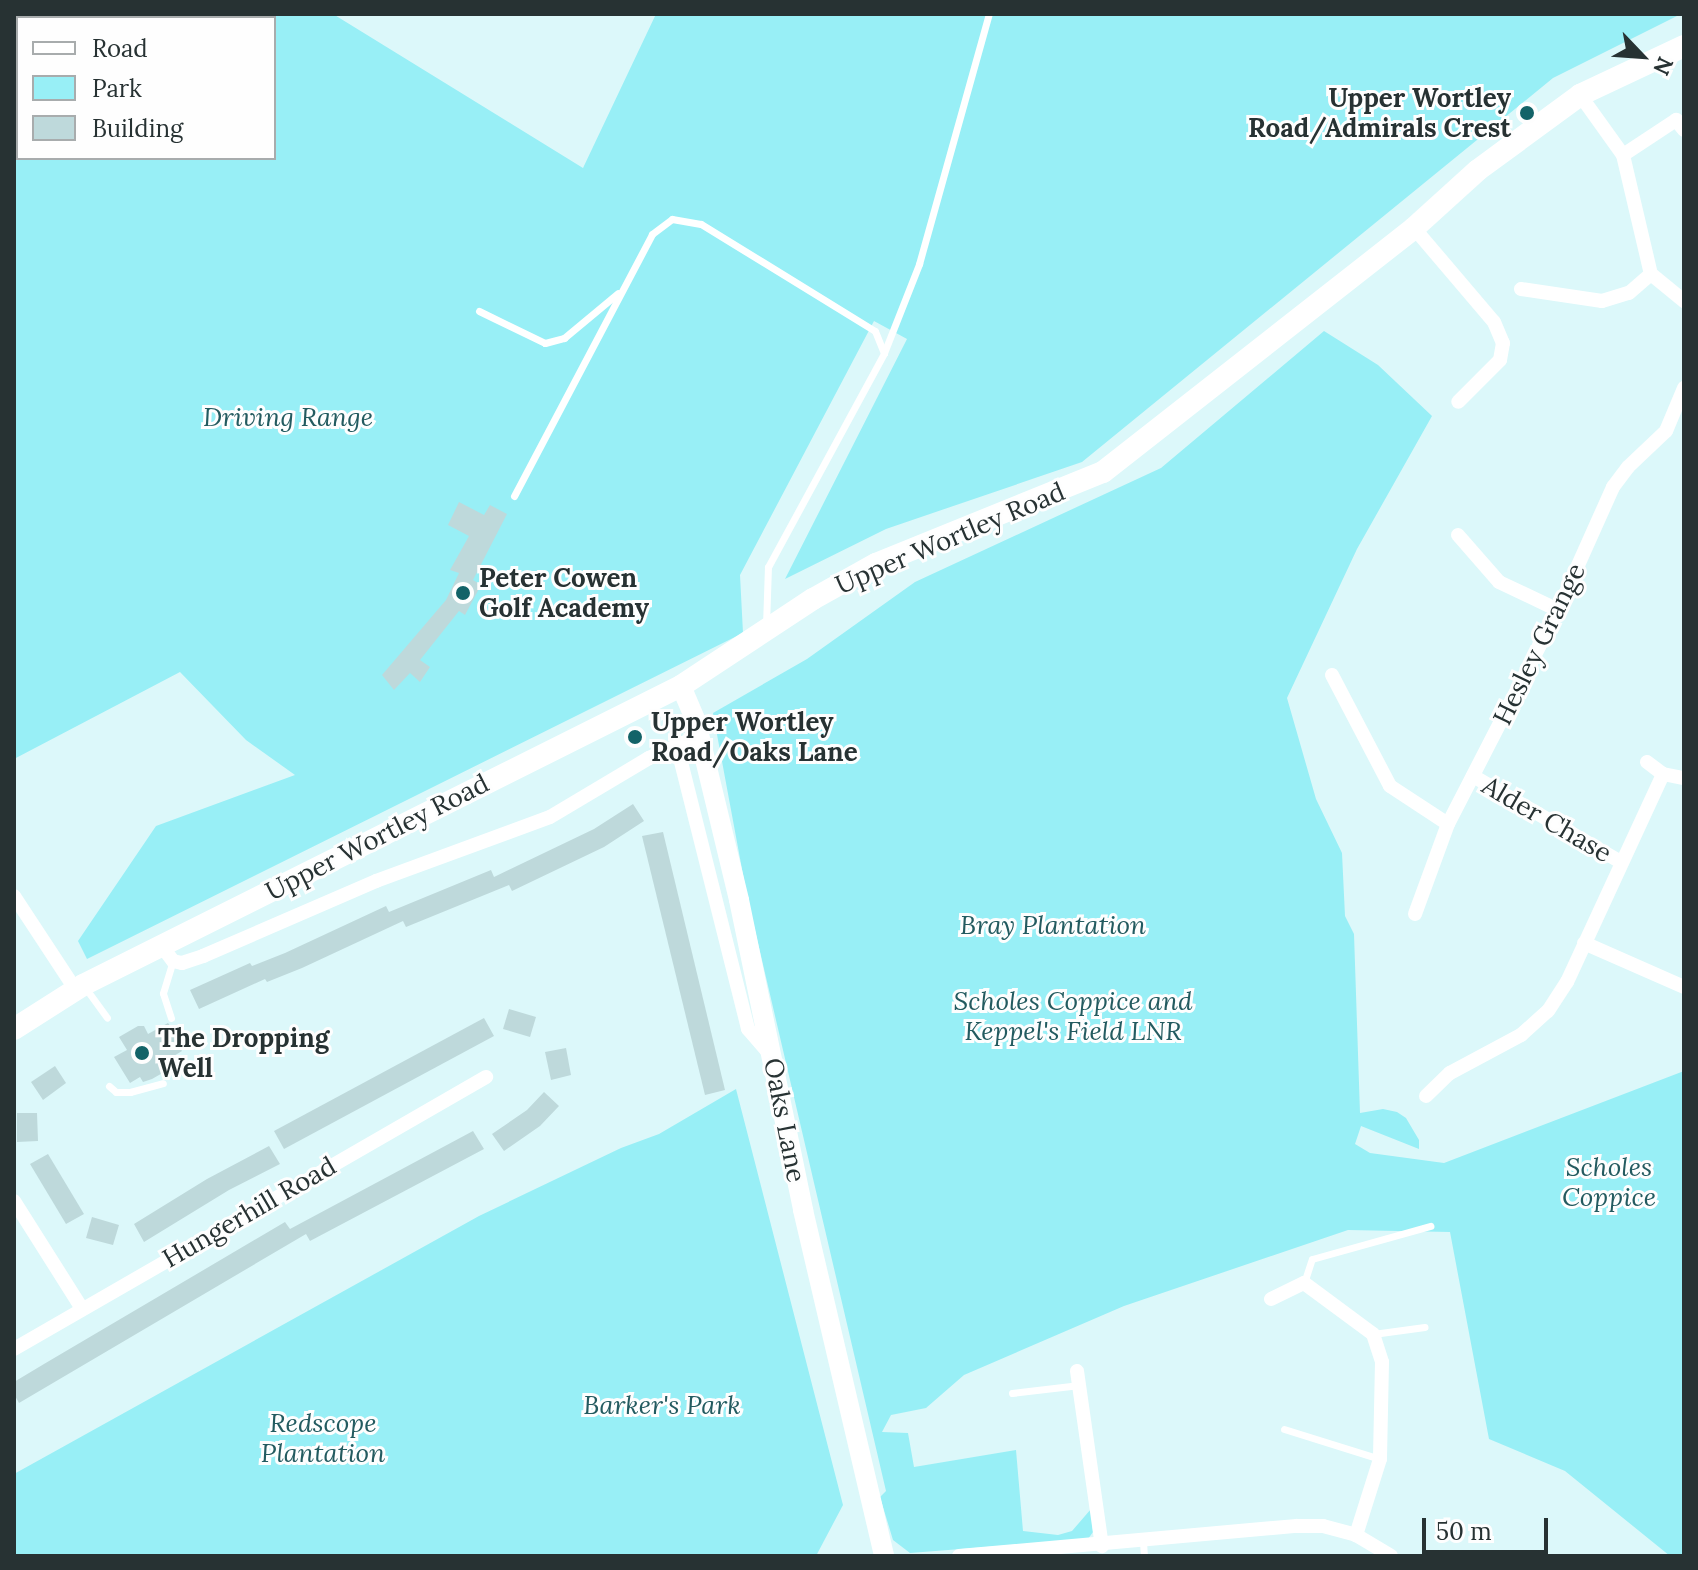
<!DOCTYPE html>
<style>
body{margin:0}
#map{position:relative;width:1698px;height:1570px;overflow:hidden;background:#dcf8fa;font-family:Lora,serif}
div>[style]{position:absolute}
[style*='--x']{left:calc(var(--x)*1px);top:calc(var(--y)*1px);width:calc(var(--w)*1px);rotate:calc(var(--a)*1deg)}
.green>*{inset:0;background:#98eff6}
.building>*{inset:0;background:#bed9db}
.lane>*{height:7px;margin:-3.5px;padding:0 3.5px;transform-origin:3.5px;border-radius:3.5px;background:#fff}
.street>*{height:14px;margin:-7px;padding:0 7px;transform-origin:7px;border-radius:7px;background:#fff}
.secondary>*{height:20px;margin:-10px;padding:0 10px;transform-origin:10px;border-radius:10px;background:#fff}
.primary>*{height:22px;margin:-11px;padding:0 11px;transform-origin:11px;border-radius:11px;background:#fff}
.dots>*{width:22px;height:22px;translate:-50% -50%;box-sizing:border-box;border:4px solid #fefefe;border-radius:50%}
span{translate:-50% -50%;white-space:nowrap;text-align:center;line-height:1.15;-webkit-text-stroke:6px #fefefe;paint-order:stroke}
.poi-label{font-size:26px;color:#273233;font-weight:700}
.right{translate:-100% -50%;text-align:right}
.left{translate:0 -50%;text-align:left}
.park-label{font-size:26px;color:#235b60;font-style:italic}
.street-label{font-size:26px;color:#273233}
.frame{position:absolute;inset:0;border:16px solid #273233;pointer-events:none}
.legend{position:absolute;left:16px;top:16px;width:260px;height:144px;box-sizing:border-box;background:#fefefe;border:2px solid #a8acad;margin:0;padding:10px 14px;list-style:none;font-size:24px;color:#273233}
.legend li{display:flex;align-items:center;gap:16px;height:40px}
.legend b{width:40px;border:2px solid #a8acad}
.north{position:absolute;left:1602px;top:16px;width:80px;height:80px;-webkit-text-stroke:6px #fefefe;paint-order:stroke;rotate:115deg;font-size:22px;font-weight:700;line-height:32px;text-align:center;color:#273233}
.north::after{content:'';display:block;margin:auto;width:28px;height:36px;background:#273233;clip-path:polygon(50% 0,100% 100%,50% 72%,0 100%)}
.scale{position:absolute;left:1422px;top:1518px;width:126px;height:36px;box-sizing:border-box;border:4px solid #273233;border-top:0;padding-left:10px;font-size:24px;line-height:28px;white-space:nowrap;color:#273233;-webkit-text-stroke:6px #fefefe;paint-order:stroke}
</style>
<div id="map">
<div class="green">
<i style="clip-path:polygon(evenodd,14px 14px,333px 14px,583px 168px,656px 14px,1681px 14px,1553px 78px,1082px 462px,886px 529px,785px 579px,907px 339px,874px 321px,740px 575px,743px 633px,87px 959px,78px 941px,156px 826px,295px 775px,246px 740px,180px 672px,14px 759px,14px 14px,18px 18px,274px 18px,274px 158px,18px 158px,18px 18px)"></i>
<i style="clip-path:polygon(1324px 331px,1378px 365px,1432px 416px,1357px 549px,1287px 698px,1316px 799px,1342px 853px,1345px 916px,1354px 934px,1360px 1113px,1383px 1109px,1397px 1112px,1406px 1118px,1419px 1140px,1419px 1149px,1361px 1126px,1355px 1144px,1370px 1153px,1444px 1163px,1684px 1071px,1684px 1556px,1670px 1556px,1565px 1471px,1489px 1439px,1450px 1232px,1348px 1230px,1124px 1306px,964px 1375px,926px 1408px,891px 1415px,882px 1432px,908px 1433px,914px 1467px,1016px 1450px,1023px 1531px,1058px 1535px,1072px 1531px,1091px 1509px,1093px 1532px,1088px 1539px,910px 1553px,893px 1540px,880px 1497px,886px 1491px,747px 896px,713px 713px,807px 659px,915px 582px,1161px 468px)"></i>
<i style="clip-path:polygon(736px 1089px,843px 1505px,816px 1556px,14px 1556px,14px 1474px,479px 1216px,621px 1148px,659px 1134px)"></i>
</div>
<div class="building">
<i style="clip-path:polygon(459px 502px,484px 515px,490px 505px,507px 514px,473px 580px,481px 585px,465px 615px,459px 611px,420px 660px,430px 667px,420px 682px,410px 673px,394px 690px,382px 675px,446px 600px,459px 573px,450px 570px,469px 536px,448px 525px)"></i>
<i style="clip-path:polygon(633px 804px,644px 821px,604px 847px,512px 891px,509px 885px,406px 927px,403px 921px,302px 968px,267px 982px,265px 979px,199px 1009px,190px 990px,250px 963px,252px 966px,285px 953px,386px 906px,389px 912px,491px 870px,494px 877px,594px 829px)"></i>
<i style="clip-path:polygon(663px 832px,725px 1090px,705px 1095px,642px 836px)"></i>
<i style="clip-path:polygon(509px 1009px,536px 1017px,530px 1037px,503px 1029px)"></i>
<i style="clip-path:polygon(484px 1018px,494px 1036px,284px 1149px,274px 1131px)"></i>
<i style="clip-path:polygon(168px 1023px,179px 1038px,175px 1040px,182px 1051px,164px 1062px,166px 1071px,152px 1079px,143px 1082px,140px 1077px,130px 1083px,114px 1057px,127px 1050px,119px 1037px,138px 1026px,144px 1026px,148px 1034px)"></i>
<i style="clip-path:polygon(566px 1048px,571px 1075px,551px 1080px,545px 1052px)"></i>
<i style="clip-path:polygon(55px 1066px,66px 1083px,43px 1100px,31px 1082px)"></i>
<i style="clip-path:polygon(544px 1092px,559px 1106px,540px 1126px,504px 1151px,492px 1134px,527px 1110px)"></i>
<i style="clip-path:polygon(17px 1113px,37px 1113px,38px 1141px,17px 1142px)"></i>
<i style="clip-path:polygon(473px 1131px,484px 1149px,310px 1241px,306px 1234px,19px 1403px,14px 1394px,14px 1382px,44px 1364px,285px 1222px,290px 1229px)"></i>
<i style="clip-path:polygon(269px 1146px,280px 1164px,229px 1190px,144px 1242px,134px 1224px,207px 1179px)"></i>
<i style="clip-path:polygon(48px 1154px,84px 1214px,66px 1224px,30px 1164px)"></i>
<i style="clip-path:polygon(92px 1217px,119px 1225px,113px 1245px,86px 1238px)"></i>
</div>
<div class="lane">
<i style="--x:479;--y:311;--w:73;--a:25.9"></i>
<i style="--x:545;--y:343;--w:20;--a:-15"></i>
<i style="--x:564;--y:338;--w:70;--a:-39.8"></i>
<i style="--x:514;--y:496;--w:296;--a:-62.2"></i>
<i style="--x:652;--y:234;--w:25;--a:-37"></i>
<i style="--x:672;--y:219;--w:29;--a:10"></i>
<i style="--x:701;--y:224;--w:204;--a:31.6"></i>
<i style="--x:875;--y:331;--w:24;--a:68"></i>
<i style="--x:766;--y:626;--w:59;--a:-88.1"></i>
<i style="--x:768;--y:567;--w:243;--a:-61.5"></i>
<i style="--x:884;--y:353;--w:96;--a:-68.5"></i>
<i style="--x:919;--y:264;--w:260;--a:-74.4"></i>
<i style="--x:84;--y:986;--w:39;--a:54"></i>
<i style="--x:171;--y:1018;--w:26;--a:-108"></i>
<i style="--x:163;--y:993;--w:34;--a:-73"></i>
<i style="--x:109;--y:1086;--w:9;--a:41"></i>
<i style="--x:116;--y:1092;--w:14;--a:0"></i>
<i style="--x:130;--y:1092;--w:34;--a:-15"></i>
<i style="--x:1304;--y:1283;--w:25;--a:-72"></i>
<i style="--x:1312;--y:1259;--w:123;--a:-15.6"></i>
<i style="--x:1373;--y:1334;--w:52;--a:-7.7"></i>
<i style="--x:1012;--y:1393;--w:68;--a:-6.7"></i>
<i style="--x:1284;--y:1429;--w:101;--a:17.4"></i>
<i style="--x:1143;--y:1542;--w:14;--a:86"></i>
</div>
<div class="street">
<i style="--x:1580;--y:95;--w:74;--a:54.4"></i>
<i style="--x:1623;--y:155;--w:122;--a:76.8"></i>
<i style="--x:1651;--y:274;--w:43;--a:39.3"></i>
<i style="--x:1623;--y:155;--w:64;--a:-33.4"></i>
<i style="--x:1676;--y:120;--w:13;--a:51"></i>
<i style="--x:1414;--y:228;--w:123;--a:49.6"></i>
<i style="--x:1494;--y:322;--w:23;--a:67"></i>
<i style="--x:1503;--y:343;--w:17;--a:100"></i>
<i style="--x:1500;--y:360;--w:59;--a:135"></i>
<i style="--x:1521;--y:289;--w:82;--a:8.4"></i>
<i style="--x:1602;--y:301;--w:28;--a:-17"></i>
<i style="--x:1629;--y:293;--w:29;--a:-41"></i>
<i style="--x:1458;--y:535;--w:62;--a:48.9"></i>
<i style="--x:1499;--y:582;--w:65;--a:25.4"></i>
<i style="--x:1332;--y:675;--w:125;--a:62.4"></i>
<i style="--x:1390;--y:786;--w:69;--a:33.2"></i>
<i style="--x:677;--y:746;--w:292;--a:75.9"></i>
<i style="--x:748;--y:1029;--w:32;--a:49"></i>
<i style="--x:1647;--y:762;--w:20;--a:37"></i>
<i style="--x:1473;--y:776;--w:171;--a:30.2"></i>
<i style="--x:14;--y:896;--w:111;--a:56.7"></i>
<i style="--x:1415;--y:914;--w:96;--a:-69.9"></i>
<i style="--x:1448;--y:824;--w:241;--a:-62.8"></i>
<i style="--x:1558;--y:610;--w:135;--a:-65.9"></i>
<i style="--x:1613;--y:487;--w:25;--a:-53"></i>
<i style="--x:1628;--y:467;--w:52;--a:-43.5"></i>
<i style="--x:1666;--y:431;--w:47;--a:-67.3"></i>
<i style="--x:1584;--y:943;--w:109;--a:23.7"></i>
<i style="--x:161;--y:945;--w:20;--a:53"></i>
<i style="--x:173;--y:961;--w:9;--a:13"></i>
<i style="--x:182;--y:963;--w:22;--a:-18"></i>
<i style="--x:203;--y:956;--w:189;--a:-23.4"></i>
<i style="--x:376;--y:881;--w:185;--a:-20.2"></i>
<i style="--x:550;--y:817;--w:115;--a:-30.8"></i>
<i style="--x:649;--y:758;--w:55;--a:-23.7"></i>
<i style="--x:1426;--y:1096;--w:33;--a:-44"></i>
<i style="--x:1450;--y:1073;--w:81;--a:-28.2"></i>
<i style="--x:1521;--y:1035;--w:36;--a:-42"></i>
<i style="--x:1548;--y:1011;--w:35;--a:-57"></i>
<i style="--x:1567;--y:982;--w:229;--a:-65.2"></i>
<i style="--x:1663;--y:774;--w:21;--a:11"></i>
<i style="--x:14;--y:1201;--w:125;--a:57.7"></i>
<i style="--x:1271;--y:1299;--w:37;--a:-26"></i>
<i style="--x:1304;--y:1283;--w:86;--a:36.5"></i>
<i style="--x:1373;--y:1334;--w:29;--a:72"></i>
<i style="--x:1382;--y:1362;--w:97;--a:91.2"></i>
<i style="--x:1380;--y:1459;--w:80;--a:107.5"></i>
<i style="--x:14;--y:1349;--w:545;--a:-29.95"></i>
<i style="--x:1077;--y:1371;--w:177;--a:81.9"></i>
<i style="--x:959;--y:1556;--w:339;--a:-5.1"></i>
<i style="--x:1297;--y:1526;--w:26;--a:0"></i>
<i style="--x:1323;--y:1526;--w:34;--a:15"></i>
<i style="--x:1356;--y:1535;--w:41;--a:31"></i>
</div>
<div class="secondary">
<i style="--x:681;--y:686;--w:39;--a:67"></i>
<i style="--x:696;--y:722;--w:183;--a:76.4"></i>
<i style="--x:739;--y:900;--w:317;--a:78.3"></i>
<i style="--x:803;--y:1210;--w:355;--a:76.8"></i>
</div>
<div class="primary">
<i style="--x:14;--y:1029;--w:82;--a:-32.5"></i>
<i style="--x:83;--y:985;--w:669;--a:-26.57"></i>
<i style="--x:681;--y:686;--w:158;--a:-33.4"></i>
<i style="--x:813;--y:599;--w:72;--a:-29.1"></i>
<i style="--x:876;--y:564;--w:245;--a:-22.1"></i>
<i style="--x:1103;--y:472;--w:395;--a:-38.1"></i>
<i style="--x:1414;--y:228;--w:86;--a:-42.2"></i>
<i style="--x:1478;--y:170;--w:127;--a:-36.3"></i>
<i style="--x:1580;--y:95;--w:115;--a:-25.2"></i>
</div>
<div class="dots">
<i style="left:1527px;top:113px;background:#136368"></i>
<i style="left:463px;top:593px;background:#136368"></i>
<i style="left:635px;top:737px;background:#136368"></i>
<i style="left:142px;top:1053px;background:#136368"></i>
</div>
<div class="poi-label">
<span class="right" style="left:1511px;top:113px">Upper Wortley<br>Road/Admirals Crest</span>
<span class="left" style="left:479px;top:593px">Peter Cowen<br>Golf Academy</span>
<span class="left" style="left:651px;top:737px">Upper Wortley<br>Road/Oaks Lane</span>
<span class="left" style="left:158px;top:1053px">The Dropping<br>Well</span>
</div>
<div class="park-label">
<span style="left:288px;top:417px">Driving Range</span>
<span style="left:1053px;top:925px">Bray Plantation</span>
<span style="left:1073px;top:1016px">Scholes Coppice and<br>Keppel's Field LNR</span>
<span style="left:1609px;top:1182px">Scholes<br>Coppice</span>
<span style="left:662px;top:1405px">Barker's Park</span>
<span style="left:323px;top:1438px">Redscope<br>Plantation</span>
</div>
<div class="street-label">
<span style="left:950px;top:538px;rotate:-23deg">Upper Wortley Road</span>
<span style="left:1539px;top:644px;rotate:-64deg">Hesley Grange</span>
<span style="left:1547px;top:819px;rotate:30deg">Alder Chase</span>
<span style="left:377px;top:837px;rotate:-27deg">Upper Wortley Road</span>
<span style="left:785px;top:1120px;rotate:79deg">Oaks Lane</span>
<span style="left:249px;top:1212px;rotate:-30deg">Hungerhill Road</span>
</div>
<div class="frame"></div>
<ul class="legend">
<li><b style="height:10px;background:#fff"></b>Road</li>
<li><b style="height:22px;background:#98eff6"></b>Park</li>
<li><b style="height:22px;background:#bed9db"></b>Building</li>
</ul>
<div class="north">N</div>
<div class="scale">50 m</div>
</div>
